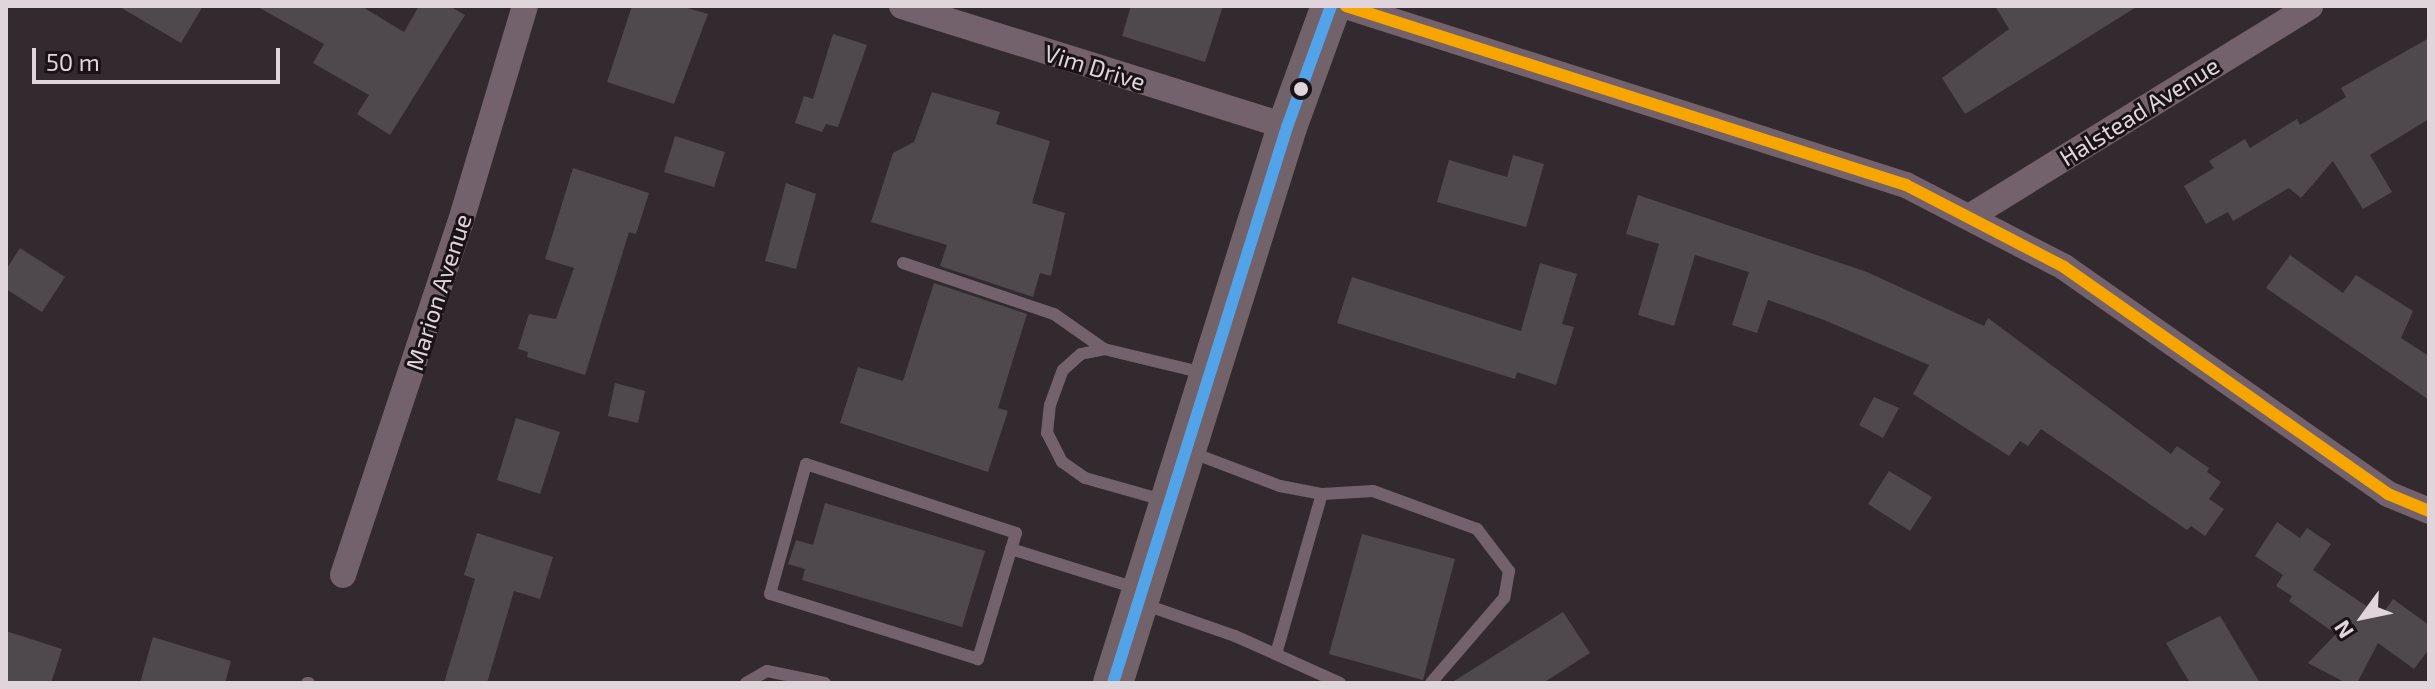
<!DOCTYPE html>
<style>
body{margin:0}
#map{position:relative;width:2435px;height:689px;overflow:hidden;background:#322a2f;font-family:"Exo 2",sans-serif}
div>[style]{position:absolute}
[style*='--x']{left:calc(var(--x)*1px);top:calc(var(--y)*1px);width:calc(var(--w)*1px);rotate:calc(var(--a)*1deg)}
.building>*{inset:0;background:#4f484c}
.service>*{height:12px;margin:-6px;padding:0 6px;transform-origin:6px;border-radius:6px;background:#73616b}
.minor>*{height:26px;margin:-13px;padding:0 13px;transform-origin:13px;border-radius:13px;background:#73616b}
.primary>*{height:40px;margin:-20px;padding:0 20px;transform-origin:20px;border-radius:20px;background:#72636b}
.bus-1>*{height:12px;margin:-6px;padding:0 6px;transform-origin:6px;border-radius:6px;background:#53a3e8}
.bus-2>*{height:12px;margin:-6px;padding:0 6px;transform-origin:6px;border-radius:6px;background:#f7a600}
.dots>*{width:22px;height:22px;translate:-50% -50%;box-sizing:border-box;border:4px solid #191317;border-radius:50%}
span{translate:-50% -50%;white-space:nowrap;text-align:center;line-height:1.15;-webkit-text-stroke:6px #191317;paint-order:stroke}
.street-label{font-size:24px;color:#dfd5db}
.frame{position:absolute;inset:0;border:8px solid #dfd5db;pointer-events:none}
.north{position:absolute;left:2323px;top:577px;width:80px;height:80px;-webkit-text-stroke:6px #191317;paint-order:stroke;rotate:237deg;font-size:22px;font-weight:700;line-height:32px;text-align:center;color:#dfd5db}
.north::after{content:'';display:block;margin:auto;width:28px;height:36px;background:#dfd5db;clip-path:polygon(50% 0,100% 100%,50% 72%,0 100%)}
.scale{position:absolute;left:32px;top:48px;width:248px;height:36px;box-sizing:border-box;border:4px solid #dfd5db;border-top:0;padding-left:10px;font-size:24px;line-height:28px;white-space:nowrap;color:#dfd5db;-webkit-text-stroke:6px #191317;paint-order:stroke}
</style>
<div id="map">
<div class="building">
<i style="clip-path:polygon(118px 6px,203px 6px,181px 43px)"></i>
<i style="clip-path:polygon(256px 6px,361px 6px,404px 32px,419px 6px,449px 6px,465px 15px,390px 135px,357px 114px,369px 95px,313px 63px,324px 44px)"></i>
<i style="clip-path:polygon(632px 6px,681px 6px,708px 14px,674px 104px,607px 82px)"></i>
<i style="clip-path:polygon(1131px 6px,1223px 6px,1205px 62px,1122px 36px)"></i>
<i style="clip-path:polygon(1995px 6px,2138px 6px,1965px 114px,1942px 78px,2009px 29px)"></i>
<i style="clip-path:polygon(833px 34px,867px 45px,838px 127px,826px 124px,822px 132px,795px 123px,804px 96px,813px 99px)"></i>
<i style="clip-path:polygon(2429px 38px,2429px 119px,2370px 155px,2392px 192px,2363px 209px,2333px 161px,2301px 198px,2289px 188px,2233px 221px,2228px 212px,2206px 224px,2184px 186px,2214px 168px,2209px 161px,2245px 139px,2250px 148px,2297px 119px,2300px 125px,2346px 97px,2341px 88px)"></i>
<i style="clip-path:polygon(932px 92px,1000px 112px,996px 124px,1050px 141px,1032px 203px,1065px 213px,1051px 276px,1040px 273px,1033px 297px,940px 266px,947px 245px,871px 222px,893px 153px,914px 142px)"></i>
<i style="clip-path:polygon(675px 136px,725px 152px,714px 187px,664px 172px)"></i>
<i style="clip-path:polygon(1513px 155px,1544px 164px,1526px 227px,1437px 202px,1449px 160px,1507px 177px)"></i>
<i style="clip-path:polygon(573px 168px,649px 193px,636px 234px,629px 232px,585px 375px,527px 357px,528px 352px,518px 349px,529px 314px,556px 319px,574px 268px,545px 259px)"></i>
<i style="clip-path:polygon(786px 183px,816px 194px,796px 269px,765px 261px)"></i>
<i style="clip-path:polygon(1638px 195px,1867px 272px,1984px 326px,1988px 318px,2171px 454px,2177px 446px,2209px 468px,2207px 472px,2221px 482px,2209px 499px,2224px 509px,2205px 536px,2191px 526px,2187px 530px,2041px 429px,2028px 446px,2020px 441px,2009px 456px,1913px 394px,1929px 365px,1824px 320px,1768px 300px,1757px 333px,1732px 325px,1749px 272px,1695px 255px,1674px 326px,1638px 315px,1659px 244px,1626px 234px)"></i>
<i style="clip-path:polygon(20px 248px,65px 277px,42px 312px,6px 289px,6px 270px)"></i>
<i style="clip-path:polygon(2290px 255px,2343px 293px,2356px 275px,2413px 311px,2401px 338px,2429px 356px,2429px 400px,2266px 288px)"></i>
<i style="clip-path:polygon(1540px 263px,1577px 274px,1562px 324px,1574px 327px,1556px 385px,1517px 372px,1515px 379px,1337px 323px,1352px 277px,1521px 331px)"></i>
<i style="clip-path:polygon(934px 283px,1027px 314px,998px 408px,1008px 411px,988px 472px,840px 423px,858px 367px,903px 381px)"></i>
<i style="clip-path:polygon(615px 383px,645px 391px,638px 423px,608px 416px)"></i>
<i style="clip-path:polygon(1874px 397px,1899px 408px,1883px 438px,1859px 425px)"></i>
<i style="clip-path:polygon(516px 418px,560px 432px,540px 494px,497px 480px)"></i>
<i style="clip-path:polygon(1889px 471px,1932px 497px,1910px 531px,1868px 504px)"></i>
<i style="clip-path:polygon(825px 503px,985px 551px,962px 627px,802px 580px,805px 569px,788px 564px,796px 540px,813px 545px)"></i>
<i style="clip-path:polygon(2277px 522px,2300px 538px,2307px 528px,2331px 544px,2313px 570px,2381px 616px,2393px 599px,2429px 625px,2429px 649px,2414px 669px,2378px 643px,2357px 683px,2346px 683px,2308px 663px,2336px 634px,2289px 601px,2292px 596px,2276px 586px,2283px 575px,2255px 556px)"></i>
<i style="clip-path:polygon(477px 533px,553px 557px,540px 599px,514px 591px,487px 683px,444px 683px,475px 579px,464px 575px)"></i>
<i style="clip-path:polygon(1362px 534px,1455px 559px,1423px 680px,1329px 654px)"></i>
<i style="clip-path:polygon(1563px 612px,1590px 653px,1543px 683px,1451px 683px)"></i>
<i style="clip-path:polygon(2220px 616px,2260px 683px,2190px 683px,2166px 643px)"></i>
<i style="clip-path:polygon(6px 631px,62px 649px,51px 683px,6px 683px)"></i>
<i style="clip-path:polygon(153px 637px,231px 661px,225px 683px,140px 683px)"></i>
</div>
<div class="service">
<i style="--x:903;--y:263;--w:159;--a:18.7"></i>
<i style="--x:1054;--y:314;--w:61;--a:35"></i>
<i style="--x:1193;--y:453;--w:93;--a:20.8"></i>
<i style="--x:1280;--y:486;--w:43;--a:10.8"></i>
<i style="--x:1322;--y:494;--w:51;--a:-3.4"></i>
<i style="--x:1373;--y:491;--w:111;--a:20.1"></i>
<i style="--x:1477;--y:529;--w:53;--a:52.7"></i>
<i style="--x:1509;--y:571;--w:27;--a:100"></i>
<i style="--x:1504;--y:598;--w:112;--a:130.7"></i>
<i style="--x:806;--y:464;--w:221;--a:18.2"></i>
<i style="--x:1016;--y:533;--w:132;--a:106.8"></i>
<i style="--x:978;--y:659;--w:218;--a:-162.6"></i>
<i style="--x:770;--y:594;--w:135;--a:-74.5"></i>
<i style="--x:1163;--y:500;--w:81;--a:-164.2"></i>
<i style="--x:1085;--y:478;--w:28;--a:-145"></i>
<i style="--x:1062;--y:462;--w:33;--a:-117"></i>
<i style="--x:1047;--y:433;--w:28;--a:-84"></i>
<i style="--x:1050;--y:405;--w:37;--a:-70"></i>
<i style="--x:1063;--y:370;--w:24;--a:-42"></i>
<i style="--x:1081;--y:354;--w:24;--a:-12"></i>
<i style="--x:1104;--y:349;--w:103;--a:13.5"></i>
<i style="--x:1011;--y:549;--w:134;--a:17.4"></i>
<i style="--x:1143;--y:604;--w:97;--a:19.2"></i>
<i style="--x:1235;--y:636;--w:115;--a:24.1"></i>
<i style="--x:1276;--y:654;--w:166;--a:-74"></i>
<i style="--x:307;--y:683;--w:2;--a:0"></i>
<i style="--x:746;--y:683;--w:24;--a:-30"></i>
<i style="--x:767;--y:671;--w:59;--a:11.7"></i>
</div>
<div class="minor">
<i style="--x:902;--y:6;--w:404;--a:17.4"></i>
<i style="--x:1346;--y:6;--w:588;--a:17.73"></i>
<i style="--x:1906;--y:185;--w:178;--a:27.4"></i>
<i style="--x:2064;--y:267;--w:396;--a:35"></i>
<i style="--x:2388;--y:494;--w:44;--a:22.5"></i>
<i style="--x:1969;--y:217;--w:401;--a:-31.7"></i>
<i style="--x:343;--y:575;--w:370;--a:-71.6"></i>
<i style="--x:460;--y:224;--w:227;--a:-73.4"></i>
</div>
<div class="primary">
<i style="--x:1113;--y:683;--w:583;--a:-72.62"></i>
<i style="--x:1287;--y:127;--w:129;--a:-70"></i>
</div>
<div class="bus-1">
<i style="--x:1113;--y:683;--w:583;--a:-72.62"></i>
<i style="--x:1287;--y:127;--w:129;--a:-70"></i>
</div>
<div class="bus-2">
<i style="--x:1346;--y:6;--w:588;--a:17.73"></i>
<i style="--x:1906;--y:185;--w:178;--a:27.4"></i>
<i style="--x:2064;--y:267;--w:396;--a:35"></i>
<i style="--x:2388;--y:494;--w:44;--a:22.5"></i>
</div>
<div class="dots">
<i style="left:1301px;top:89px;background:#dfd5db"></i>
</div>
<div class="street-label">
<span style="left:1095px;top:67px;rotate:17deg">Vim Drive</span>
<span style="left:2139px;top:111px;rotate:-32deg">Halstead Avenue</span>
<span style="left:438px;top:292px;rotate:-72deg">Marion Avenue</span>
</div>
<div class="frame"></div>
<div class="north">N</div>
<div class="scale">50 m</div>
</div>
